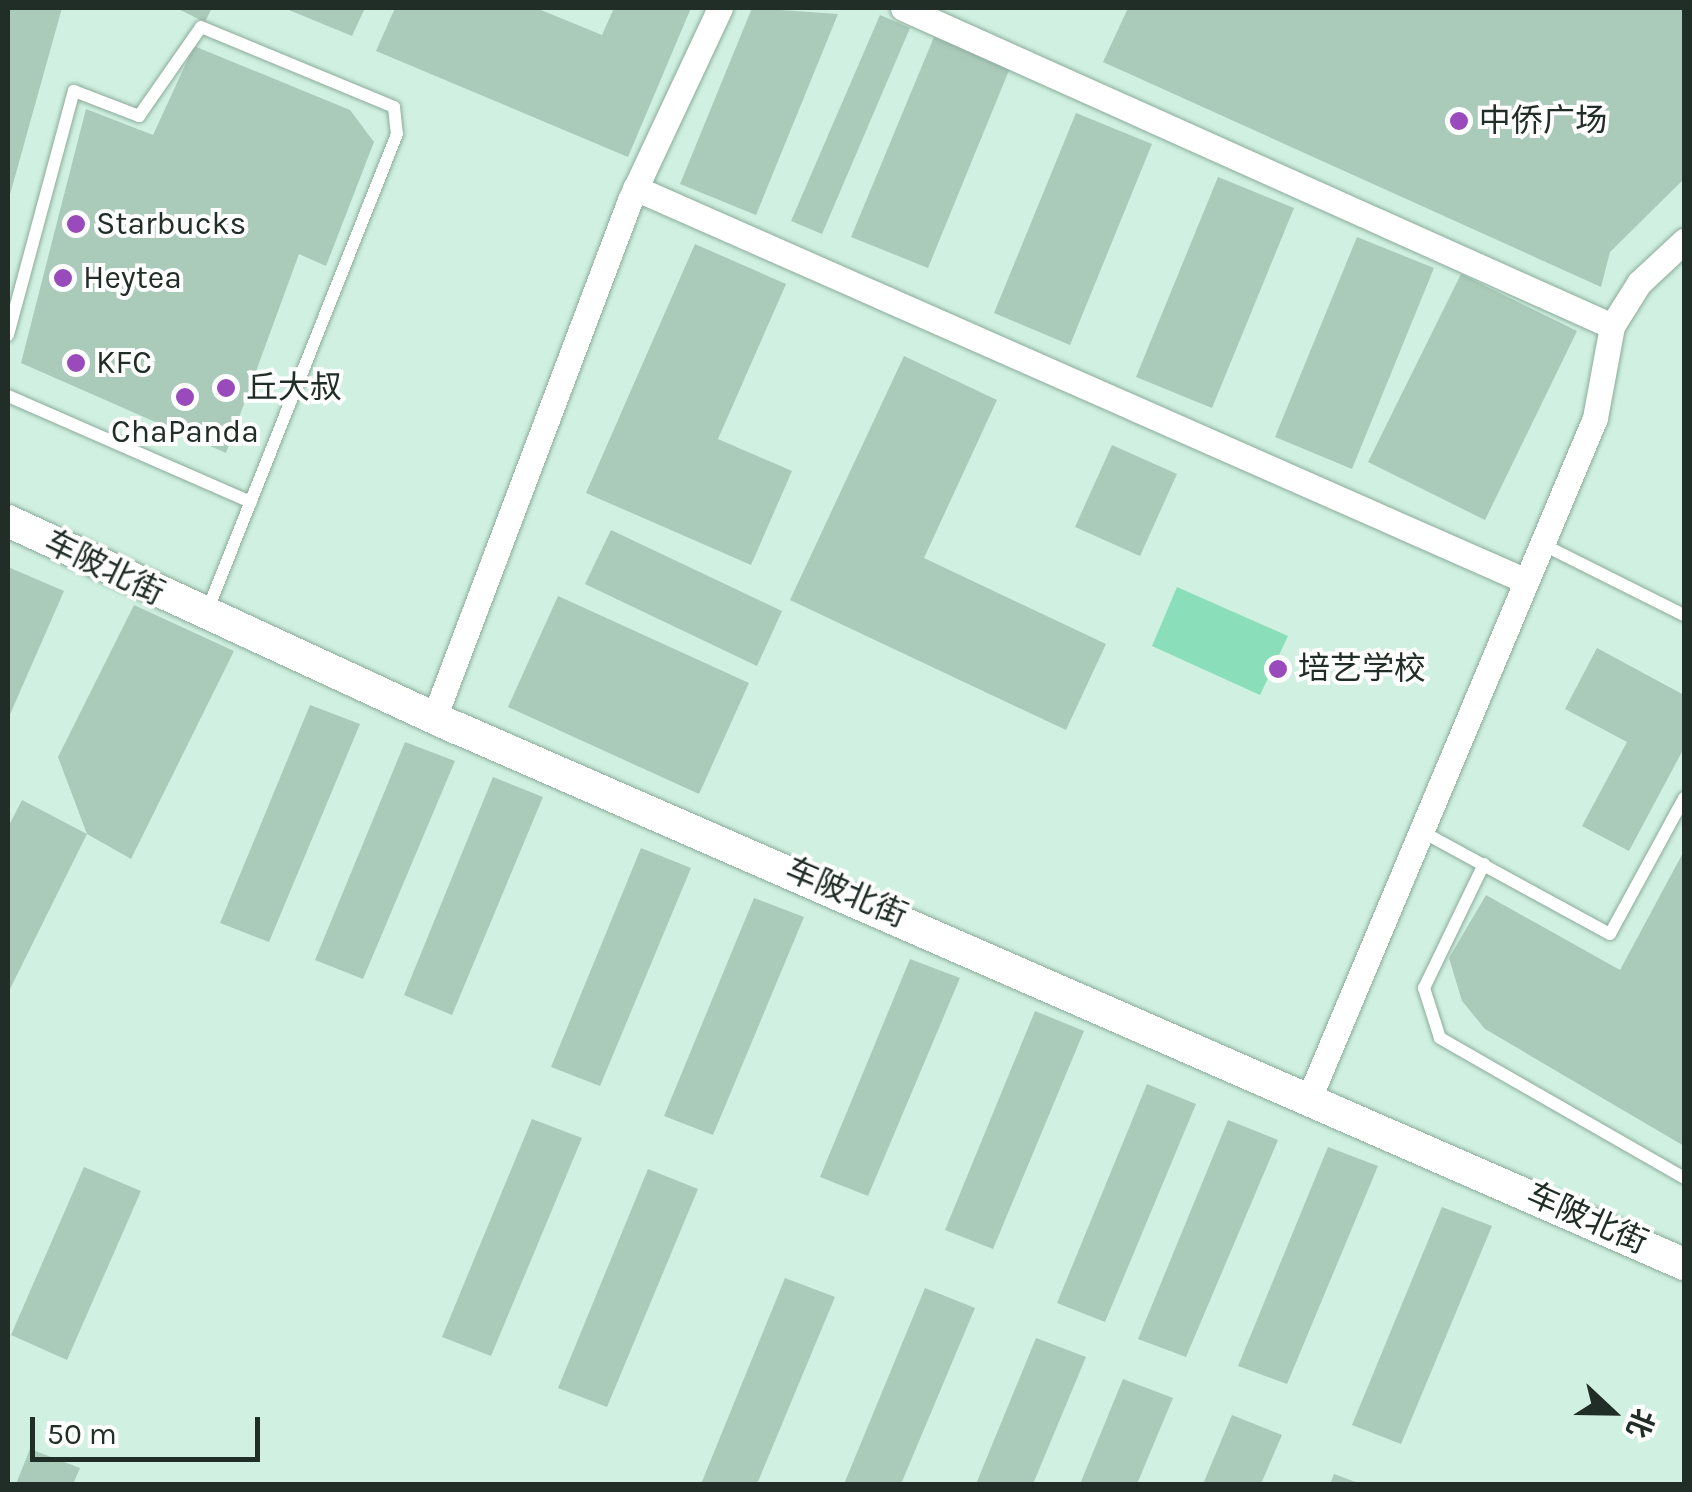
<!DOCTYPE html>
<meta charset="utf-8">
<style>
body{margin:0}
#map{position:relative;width:1692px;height:1492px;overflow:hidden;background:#d0f1e1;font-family:Karla,"Noto Sans SC",sans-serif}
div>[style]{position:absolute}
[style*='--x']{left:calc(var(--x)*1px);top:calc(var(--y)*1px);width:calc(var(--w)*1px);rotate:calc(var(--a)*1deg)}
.green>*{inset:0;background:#8adeb9}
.building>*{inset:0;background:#aacaba}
.roads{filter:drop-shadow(0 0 2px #8baa9b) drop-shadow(0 0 2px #8baa9b)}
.service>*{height:12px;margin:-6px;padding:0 6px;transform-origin:6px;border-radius:6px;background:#fff}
.minor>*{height:25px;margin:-12.5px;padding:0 12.5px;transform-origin:12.5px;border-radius:12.5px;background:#fff}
.tertiary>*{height:32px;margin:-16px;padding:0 16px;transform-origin:16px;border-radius:16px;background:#fff}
.dots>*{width:28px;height:28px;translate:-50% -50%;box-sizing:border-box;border:5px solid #fff;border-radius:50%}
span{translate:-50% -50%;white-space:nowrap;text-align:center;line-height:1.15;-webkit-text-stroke:8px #fff;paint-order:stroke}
.poi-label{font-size:32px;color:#212d27}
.left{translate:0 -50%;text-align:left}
.street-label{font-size:32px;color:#212d27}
.frame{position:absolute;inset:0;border:10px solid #212d27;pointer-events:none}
.north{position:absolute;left:1562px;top:1362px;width:100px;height:100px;-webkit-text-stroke:8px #fff;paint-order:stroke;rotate:112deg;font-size:28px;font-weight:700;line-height:40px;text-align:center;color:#212d27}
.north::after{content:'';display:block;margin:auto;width:35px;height:45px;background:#212d27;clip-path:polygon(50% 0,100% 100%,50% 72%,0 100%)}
.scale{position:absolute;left:30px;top:1417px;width:230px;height:45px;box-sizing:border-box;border:5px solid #212d27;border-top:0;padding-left:12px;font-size:30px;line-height:35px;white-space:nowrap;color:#212d27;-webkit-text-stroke:8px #fff;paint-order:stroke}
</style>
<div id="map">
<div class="green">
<i style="clip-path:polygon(1177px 587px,1288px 636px,1260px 695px,1152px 646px)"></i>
</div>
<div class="building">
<i style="clip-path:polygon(8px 8px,62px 8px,9px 198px,8px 197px)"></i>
<i style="clip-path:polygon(176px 8px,212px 8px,205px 22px)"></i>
<i style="clip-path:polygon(284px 8px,365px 8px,352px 36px)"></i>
<i style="clip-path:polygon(395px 8px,536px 8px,602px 35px,614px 8px,691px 8px,628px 157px,376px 51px)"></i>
<i style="clip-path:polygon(752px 8px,838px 14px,756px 215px,680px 184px)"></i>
<i style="clip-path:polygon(1128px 8px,1684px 8px,1684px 179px,1610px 252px,1601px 287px,1103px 62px)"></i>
<i style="clip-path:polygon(880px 15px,910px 28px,822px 234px,791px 221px)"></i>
<i style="clip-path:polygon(934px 37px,1010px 68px,928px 268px,851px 237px)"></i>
<i style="clip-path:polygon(194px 46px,350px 110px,374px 142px,326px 266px,299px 254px,226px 453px,21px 363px,86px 109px,153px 135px)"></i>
<i style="clip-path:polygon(1076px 113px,1152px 144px,1070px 345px,994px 313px)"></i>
<i style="clip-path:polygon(1218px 177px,1294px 208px,1212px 408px,1136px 377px)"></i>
<i style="clip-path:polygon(1357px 237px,1434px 268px,1352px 469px,1275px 437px)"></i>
<i style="clip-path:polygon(695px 244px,786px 284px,718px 439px,792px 471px,751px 565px,586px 493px)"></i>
<i style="clip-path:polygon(1461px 274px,1577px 331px,1485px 520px,1368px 462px)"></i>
<i style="clip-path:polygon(904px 356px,997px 400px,924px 558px,1106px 644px,1066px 730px,790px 600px)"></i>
<i style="clip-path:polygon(1112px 445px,1177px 474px,1140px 556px,1075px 527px)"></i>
<i style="clip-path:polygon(611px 530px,782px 611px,757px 666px,585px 584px)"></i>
<i style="clip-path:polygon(8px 567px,64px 591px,8px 719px)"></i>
<i style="clip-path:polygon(558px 596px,749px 683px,699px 794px,508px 707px)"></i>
<i style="clip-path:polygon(134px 605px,234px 651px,131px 859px,87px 834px,58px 757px)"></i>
<i style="clip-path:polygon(1597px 648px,1684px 695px,1684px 748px,1629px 851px,1582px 826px,1627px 742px,1565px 709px)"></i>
<i style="clip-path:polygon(310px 705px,360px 724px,269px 942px,220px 923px)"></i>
<i style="clip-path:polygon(405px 742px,455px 761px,363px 979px,315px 960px)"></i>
<i style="clip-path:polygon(493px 777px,543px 797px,452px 1015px,404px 995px)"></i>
<i style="clip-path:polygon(22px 800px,87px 834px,8px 993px,8px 827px)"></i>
<i style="clip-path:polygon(641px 848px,691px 868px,600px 1086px,551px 1067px)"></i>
<i style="clip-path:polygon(1684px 851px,1684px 1146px,1485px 1029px,1462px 1001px,1449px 958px,1486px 895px,1620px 970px)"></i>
<i style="clip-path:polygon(754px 898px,804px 917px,713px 1135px,664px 1116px)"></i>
<i style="clip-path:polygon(910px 959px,960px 978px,868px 1196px,820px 1177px)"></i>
<i style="clip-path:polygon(1035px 1011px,1084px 1031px,993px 1249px,945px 1230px)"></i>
<i style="clip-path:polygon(1147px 1084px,1196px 1104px,1105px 1322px,1057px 1303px)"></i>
<i style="clip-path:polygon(532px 1119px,582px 1138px,491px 1356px,442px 1337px)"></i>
<i style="clip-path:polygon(1228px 1120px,1278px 1140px,1186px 1357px,1138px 1339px)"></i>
<i style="clip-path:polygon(1328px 1147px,1378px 1166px,1287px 1384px,1238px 1366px)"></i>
<i style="clip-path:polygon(84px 1167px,141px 1191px,67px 1360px,11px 1335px)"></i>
<i style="clip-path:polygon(648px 1169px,698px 1189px,607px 1407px,558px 1388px)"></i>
<i style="clip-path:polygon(1442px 1207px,1492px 1226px,1401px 1444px,1352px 1425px)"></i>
<i style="clip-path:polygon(785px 1278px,835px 1297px,757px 1484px,701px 1484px)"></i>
<i style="clip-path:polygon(925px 1288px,975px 1308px,901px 1484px,844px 1484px)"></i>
<i style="clip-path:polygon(1036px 1338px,1086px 1357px,1033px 1484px,976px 1484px)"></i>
<i style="clip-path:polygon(1123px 1379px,1173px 1398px,1137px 1484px,1080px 1484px)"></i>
<i style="clip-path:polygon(1232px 1415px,1282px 1435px,1261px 1484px,1203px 1484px)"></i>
<i style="clip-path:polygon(30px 1449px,80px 1468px,73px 1484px,16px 1484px)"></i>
<i style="clip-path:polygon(1334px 1474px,1361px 1484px,1330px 1484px)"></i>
</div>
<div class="roads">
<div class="service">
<i style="--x:8;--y:335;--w:253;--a:-74.9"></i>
<i style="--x:74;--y:91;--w:70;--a:21"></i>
<i style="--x:139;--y:116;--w:108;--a:-55.1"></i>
<i style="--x:201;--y:27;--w:209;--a:22.5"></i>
<i style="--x:394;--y:107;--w:27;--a:84"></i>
<i style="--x:397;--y:134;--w:511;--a:111.7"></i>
<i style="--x:8;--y:396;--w:265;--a:23.6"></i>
<i style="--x:1542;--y:544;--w:159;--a:26.6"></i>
<i style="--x:1421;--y:831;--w:215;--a:28.6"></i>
<i style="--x:1610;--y:934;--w:155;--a:-61.4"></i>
<i style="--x:1484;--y:864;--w:138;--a:115.8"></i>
<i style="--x:1424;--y:988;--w:52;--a:72.3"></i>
<i style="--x:1440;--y:1038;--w:281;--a:29.8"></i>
</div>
<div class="minor">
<i style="--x:903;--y:8;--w:777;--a:24.16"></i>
<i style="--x:635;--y:188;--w:974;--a:23.8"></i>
<i style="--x:434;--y:718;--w:554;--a:-69.27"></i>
<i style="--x:630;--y:200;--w:212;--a:-64.9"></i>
<i style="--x:1310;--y:1096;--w:735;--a:-67.2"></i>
<i style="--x:1595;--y:418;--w:94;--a:-79.5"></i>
<i style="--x:1612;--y:326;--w:51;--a:-57.9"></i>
<i style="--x:1639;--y:283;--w:62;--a:-43"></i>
</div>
<div class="tertiary">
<i style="--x:8;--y:521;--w:494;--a:24.8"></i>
<i style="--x:457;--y:728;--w:1339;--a:23.6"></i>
</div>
</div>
<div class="dots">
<i style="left:1459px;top:121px;background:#994abb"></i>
<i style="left:76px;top:224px;background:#994abb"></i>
<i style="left:63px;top:278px;background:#994abb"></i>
<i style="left:76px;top:363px;background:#994abb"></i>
<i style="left:226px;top:388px;background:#994abb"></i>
<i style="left:185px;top:397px;background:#994abb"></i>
<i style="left:1278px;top:669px;background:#994abb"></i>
</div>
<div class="poi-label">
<span class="left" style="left:1479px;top:121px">中侨广场</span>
<span class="left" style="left:96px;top:224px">Starbucks</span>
<span class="left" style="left:83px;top:278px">Heytea</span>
<span class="left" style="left:96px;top:363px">KFC</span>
<span class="left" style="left:246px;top:388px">丘大叔</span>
<span style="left:185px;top:432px">ChaPanda</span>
<span class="left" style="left:1298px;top:669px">培艺学校</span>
</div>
<div class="street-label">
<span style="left:104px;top:568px;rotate:26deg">车陂北街</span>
<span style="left:846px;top:893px;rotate:23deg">车陂北街</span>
<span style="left:1587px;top:1219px;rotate:24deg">车陂北街</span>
</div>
<div class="frame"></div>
<div class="north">北</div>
<div class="scale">50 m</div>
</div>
